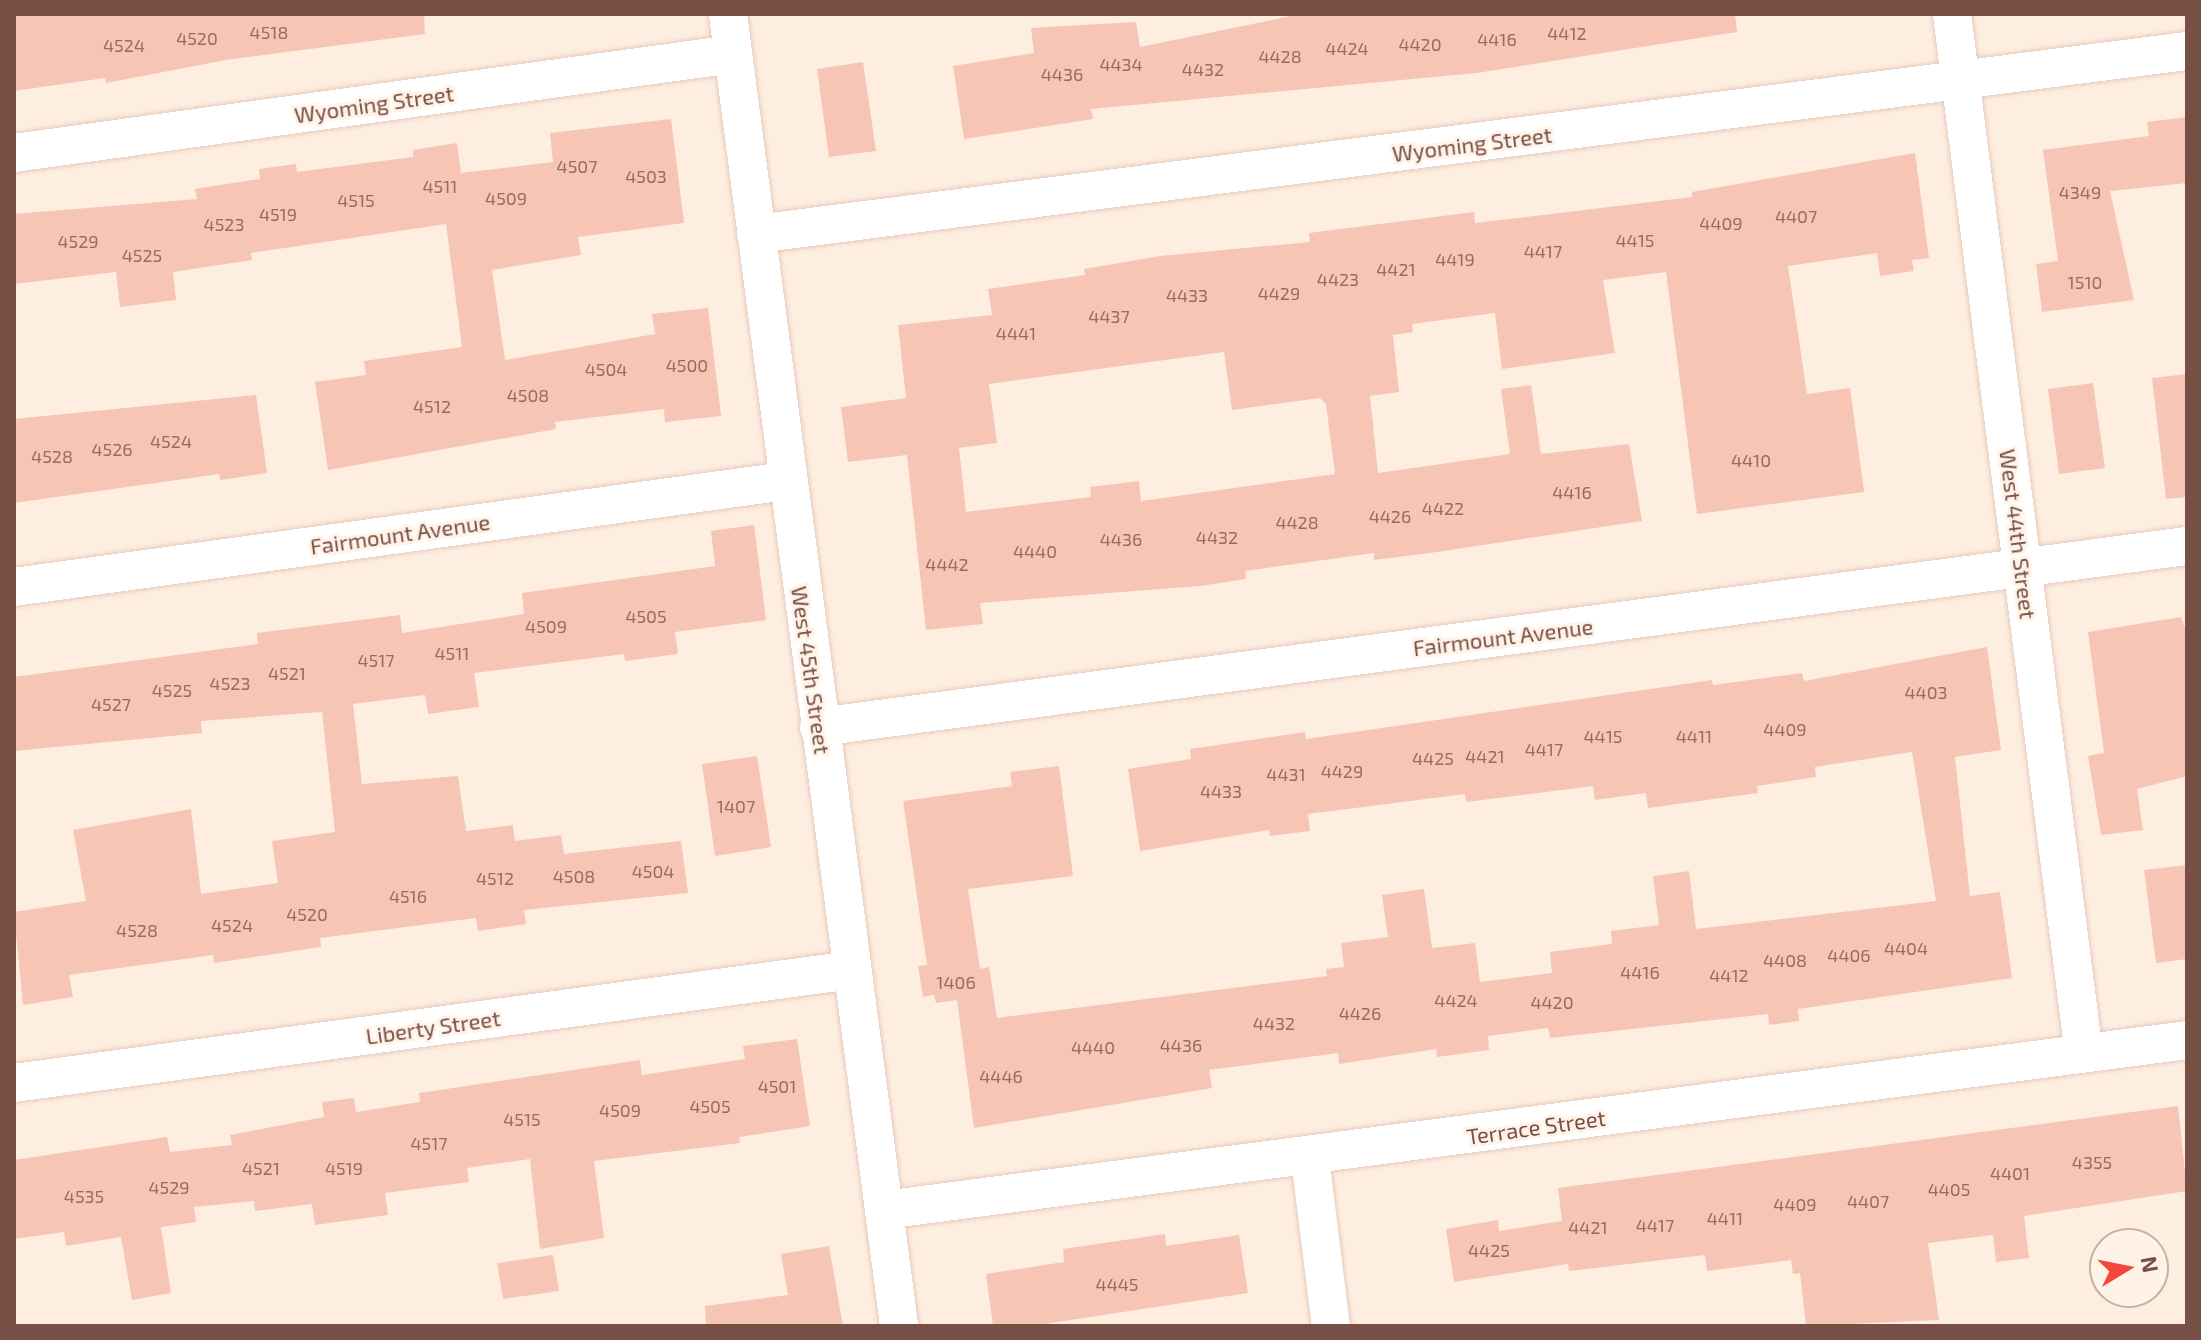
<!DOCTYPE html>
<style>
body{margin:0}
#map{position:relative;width:2201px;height:1340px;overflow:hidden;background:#feeee0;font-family:"Exo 2",sans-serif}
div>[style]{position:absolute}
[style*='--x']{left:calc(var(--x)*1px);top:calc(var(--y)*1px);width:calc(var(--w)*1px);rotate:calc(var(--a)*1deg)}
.building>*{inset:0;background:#f6c5b5}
.roads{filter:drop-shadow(0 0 2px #e5cabe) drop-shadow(0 0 2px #e5cabe)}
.minor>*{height:38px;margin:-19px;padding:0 19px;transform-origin:19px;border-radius:19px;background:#fff}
span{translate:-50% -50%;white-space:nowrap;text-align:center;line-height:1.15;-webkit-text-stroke:6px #fff3e8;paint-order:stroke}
.number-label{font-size:18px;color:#976c61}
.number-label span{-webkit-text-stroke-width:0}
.street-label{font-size:22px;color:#774f45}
.frame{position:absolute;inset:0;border:16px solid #774f45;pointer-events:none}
.north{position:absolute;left:2089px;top:1228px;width:80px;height:80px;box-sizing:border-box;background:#fff3e8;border:2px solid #c9b1a7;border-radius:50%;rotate:80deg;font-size:22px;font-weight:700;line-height:32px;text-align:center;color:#774f45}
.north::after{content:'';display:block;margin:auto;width:28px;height:36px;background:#f4463a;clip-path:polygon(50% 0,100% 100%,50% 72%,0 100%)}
</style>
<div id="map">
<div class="building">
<i style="clip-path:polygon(14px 14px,424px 14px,425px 34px,226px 60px,106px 83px,105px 78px,14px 91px)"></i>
<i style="clip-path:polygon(1301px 14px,1735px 14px,1737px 32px,1477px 73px,1091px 109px,1093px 119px,964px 139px,953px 66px,1034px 53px,1031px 28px,1136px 22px,1140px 47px)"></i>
<i style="clip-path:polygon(863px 62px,876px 151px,829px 157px,817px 69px)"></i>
<i style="clip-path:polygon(2187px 117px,2187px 183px,2110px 191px,2134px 300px,2042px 312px,2036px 264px,2058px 261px,2043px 150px,2149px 136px,2147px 122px)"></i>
<i style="clip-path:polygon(671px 119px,684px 223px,578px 237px,581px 255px,492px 270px,505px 360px,655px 334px,652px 314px,708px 308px,721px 416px,665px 422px,664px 409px,555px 422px,556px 429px,328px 470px,315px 382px,366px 375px,364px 361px,462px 347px,446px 224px,251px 253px,252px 260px,173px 272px,176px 300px,120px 307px,116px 272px,14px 284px,14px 214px,197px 199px,195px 189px,260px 179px,259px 169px,296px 164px,297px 172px,413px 157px,413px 150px,457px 143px,461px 173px,553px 162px,550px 133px)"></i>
<i style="clip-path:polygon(evenodd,1915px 153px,1929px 258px,1912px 260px,1914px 271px,1880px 276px,1877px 253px,1788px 266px,1807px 394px,1850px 388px,1864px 492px,1697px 514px,1666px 272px,1603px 280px,1615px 353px,1502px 369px,1495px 313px,1412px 324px,1413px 332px,1393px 335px,1399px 392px,1370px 396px,1378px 473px,1510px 454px,1501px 389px,1531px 385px,1541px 454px,1629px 444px,1642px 521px,1430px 553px,1374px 560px,1374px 553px,1245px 571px,1246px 579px,1200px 586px,980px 603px,983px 624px,926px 630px,907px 455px,848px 462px,841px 407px,906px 398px,898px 325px,992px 315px,988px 289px,1085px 275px,1084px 269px,1160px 256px,1310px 242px,1309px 233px,1474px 212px,1475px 223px,1692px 197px,1692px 192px,1915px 153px,1224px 352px,1232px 410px,1320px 398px,1326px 404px,1335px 474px,1141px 501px,1139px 481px,1090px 487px,1091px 497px,966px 512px,959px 448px,997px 443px,989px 384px,1224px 352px)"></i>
<i style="clip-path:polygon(2187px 374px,2187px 497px,2166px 499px,2152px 378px)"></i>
<i style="clip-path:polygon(2093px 383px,2105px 468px,2059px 474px,2048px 389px)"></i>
<i style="clip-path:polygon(256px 395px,267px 473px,220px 480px,219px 474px,14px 503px,14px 419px)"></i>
<i style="clip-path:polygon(754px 525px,766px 620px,675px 632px,678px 654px,625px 661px,624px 654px,474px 673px,479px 707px,428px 714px,425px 695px,353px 704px,362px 784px,458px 776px,466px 831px,513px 825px,515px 841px,561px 835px,564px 854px,681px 841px,688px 893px,524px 910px,526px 924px,478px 931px,476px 918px,320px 938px,321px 947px,214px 963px,213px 955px,69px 975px,73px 997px,23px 1005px,14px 912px,86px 901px,73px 830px,191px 809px,201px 894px,278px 883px,272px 841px,335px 832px,322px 712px,201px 721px,202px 733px,14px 751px,14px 677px,258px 644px,257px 633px,400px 615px,402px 633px,524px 614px,522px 593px,715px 566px,711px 531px)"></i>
<i style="clip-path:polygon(2181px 617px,2187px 632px,2187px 776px,2137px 789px,2143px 830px,2101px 835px,2088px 756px,2104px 753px,2088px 632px)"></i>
<i style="clip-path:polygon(1987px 647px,2001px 750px,1955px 757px,1970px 896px,2000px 892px,2012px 978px,1798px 1009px,1799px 1021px,1769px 1025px,1768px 1014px,1550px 1038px,1548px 1028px,1488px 1036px,1489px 1050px,1437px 1057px,1436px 1049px,1339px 1064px,1338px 1053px,1209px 1070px,1212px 1088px,974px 1128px,957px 1000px,936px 1003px,934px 995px,923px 997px,918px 966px,927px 965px,903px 801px,1012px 786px,1010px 772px,1059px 766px,1073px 876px,968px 889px,980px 969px,989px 967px,997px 1018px,1327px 976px,1326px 969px,1344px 967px,1341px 943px,1388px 937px,1382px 895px,1424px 889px,1432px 948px,1475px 943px,1480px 982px,1552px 973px,1550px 952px,1612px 944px,1611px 931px,1659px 925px,1653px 876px,1689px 871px,1696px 929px,1936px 901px,1912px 752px,1815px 767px,1816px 777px,1757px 786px,1758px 793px,1648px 808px,1646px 793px,1595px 800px,1593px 786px,1466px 802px,1465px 794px,1308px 814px,1310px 831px,1270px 836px,1269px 830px,1140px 851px,1128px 769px,1191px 759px,1190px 749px,1305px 732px,1306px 739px,1712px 680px,1713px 685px,1802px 673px,1804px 681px)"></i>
<i style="clip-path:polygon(757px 756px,771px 847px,715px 856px,702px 764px)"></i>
<i style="clip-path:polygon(2187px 865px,2187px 959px,2156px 963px,2144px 870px)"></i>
<i style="clip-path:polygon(797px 1039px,810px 1126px,739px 1137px,740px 1143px,594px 1161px,604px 1238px,540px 1249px,530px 1159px,467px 1168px,469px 1182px,385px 1193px,388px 1215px,315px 1225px,312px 1204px,255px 1211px,254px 1201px,194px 1207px,196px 1222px,161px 1227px,171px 1293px,132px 1300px,121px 1237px,66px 1246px,64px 1232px,14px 1239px,14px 1160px,167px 1137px,170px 1152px,232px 1145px,230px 1135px,324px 1117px,322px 1102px,354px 1098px,356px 1112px,420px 1102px,419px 1093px,640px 1060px,642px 1075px,745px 1059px,743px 1046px)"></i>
<i style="clip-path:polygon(2178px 1106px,2187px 1191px,2024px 1216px,2029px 1258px,1996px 1262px,1993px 1235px,1928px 1243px,1939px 1320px,1806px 1326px,1800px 1273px,1793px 1274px,1791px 1260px,1707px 1271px,1705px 1255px,1569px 1271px,1568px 1264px,1454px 1282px,1446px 1229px,1498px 1220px,1499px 1231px,1562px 1221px,1558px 1188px)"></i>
<i style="clip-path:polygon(1165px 1234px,1166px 1246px,1239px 1235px,1248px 1293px,1031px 1326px,993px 1326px,986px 1274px,1064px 1262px,1063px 1249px)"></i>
<i style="clip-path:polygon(829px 1246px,843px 1326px,706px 1326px,705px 1306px,788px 1295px,781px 1254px)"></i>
<i style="clip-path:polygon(553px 1255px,559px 1291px,503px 1299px,497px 1263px)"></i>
</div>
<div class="roads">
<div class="minor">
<i style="--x:728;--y:14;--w:1323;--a:82.57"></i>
<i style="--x:1952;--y:14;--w:1048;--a:82.77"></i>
<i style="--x:14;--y:153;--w:726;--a:-7.84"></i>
<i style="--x:756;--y:234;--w:1443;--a:-7.29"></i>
<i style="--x:14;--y:587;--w:779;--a:-7.82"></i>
<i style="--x:819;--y:727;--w:1380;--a:-7.54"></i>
<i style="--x:14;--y:1083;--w:846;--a:-7.68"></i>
<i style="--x:1310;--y:1158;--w:169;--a:82.9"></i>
<i style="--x:884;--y:1210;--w:1314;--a:-7.43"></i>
</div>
</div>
<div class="number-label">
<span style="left:269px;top:32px">4518</span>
<span style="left:1567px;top:33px">4412</span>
<span style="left:197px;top:38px">4520</span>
<span style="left:1497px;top:39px">4416</span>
<span style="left:1420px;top:44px">4420</span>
<span style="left:124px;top:45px">4524</span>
<span style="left:1347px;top:48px">4424</span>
<span style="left:1280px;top:56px">4428</span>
<span style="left:1121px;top:64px">4434</span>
<span style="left:1203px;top:69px">4432</span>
<span style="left:1062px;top:74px">4436</span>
<span style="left:577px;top:166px">4507</span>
<span style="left:646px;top:176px">4503</span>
<span style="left:440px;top:186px">4511</span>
<span style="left:2080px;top:192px">4349</span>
<span style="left:506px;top:198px">4509</span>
<span style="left:356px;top:200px">4515</span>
<span style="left:278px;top:214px">4519</span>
<span style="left:1796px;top:216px">4407</span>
<span style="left:1721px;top:223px">4409</span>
<span style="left:224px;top:224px">4523</span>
<span style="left:1635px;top:240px">4415</span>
<span style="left:78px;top:241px">4529</span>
<span style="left:1543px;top:251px">4417</span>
<span style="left:142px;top:255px">4525</span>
<span style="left:1455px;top:259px">4419</span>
<span style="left:1396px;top:269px">4421</span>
<span style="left:1338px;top:279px">4423</span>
<span style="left:2085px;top:282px">1510</span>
<span style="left:1279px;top:293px">4429</span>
<span style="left:1187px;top:295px">4433</span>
<span style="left:1109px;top:316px">4437</span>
<span style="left:1016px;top:333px">4441</span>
<span style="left:687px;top:365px">4500</span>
<span style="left:606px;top:369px">4504</span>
<span style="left:528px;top:395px">4508</span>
<span style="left:432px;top:406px">4512</span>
<span style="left:171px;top:441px">4524</span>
<span style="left:112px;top:449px">4526</span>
<span style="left:52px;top:456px">4528</span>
<span style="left:1751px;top:460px">4410</span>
<span style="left:1572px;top:492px">4416</span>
<span style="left:1443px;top:508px">4422</span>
<span style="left:1390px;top:516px">4426</span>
<span style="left:1297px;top:522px">4428</span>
<span style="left:1217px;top:537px">4432</span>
<span style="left:1121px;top:539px">4436</span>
<span style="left:1035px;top:551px">4440</span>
<span style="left:947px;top:564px">4442</span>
<span style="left:646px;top:616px">4505</span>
<span style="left:546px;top:626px">4509</span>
<span style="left:452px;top:653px">4511</span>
<span style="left:376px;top:660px">4517</span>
<span style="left:287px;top:673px">4521</span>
<span style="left:230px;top:683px">4523</span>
<span style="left:172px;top:690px">4525</span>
<span style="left:1926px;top:692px">4403</span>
<span style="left:111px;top:704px">4527</span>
<span style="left:1785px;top:729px">4409</span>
<span style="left:1603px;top:736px">4415</span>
<span style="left:1694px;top:736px">4411</span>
<span style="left:1544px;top:749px">4417</span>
<span style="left:1485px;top:756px">4421</span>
<span style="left:1433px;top:758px">4425</span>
<span style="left:1342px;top:771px">4429</span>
<span style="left:1286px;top:774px">4431</span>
<span style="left:1221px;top:791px">4433</span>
<span style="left:736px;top:806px">1407</span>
<span style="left:653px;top:871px">4504</span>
<span style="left:574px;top:876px">4508</span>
<span style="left:495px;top:878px">4512</span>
<span style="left:408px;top:896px">4516</span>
<span style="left:307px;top:914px">4520</span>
<span style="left:232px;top:925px">4524</span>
<span style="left:137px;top:930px">4528</span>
<span style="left:1906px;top:948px">4404</span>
<span style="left:1849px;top:955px">4406</span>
<span style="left:1785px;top:960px">4408</span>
<span style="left:1640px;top:972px">4416</span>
<span style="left:1729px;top:975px">4412</span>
<span style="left:956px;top:982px">1406</span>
<span style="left:1456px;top:1000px">4424</span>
<span style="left:1552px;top:1002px">4420</span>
<span style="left:1360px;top:1013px">4426</span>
<span style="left:1274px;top:1023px">4432</span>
<span style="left:1181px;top:1045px">4436</span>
<span style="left:1093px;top:1047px">4440</span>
<span style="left:1001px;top:1076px">4446</span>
<span style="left:777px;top:1086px">4501</span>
<span style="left:710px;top:1106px">4505</span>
<span style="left:620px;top:1110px">4509</span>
<span style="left:522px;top:1119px">4515</span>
<span style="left:429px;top:1143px">4517</span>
<span style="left:2092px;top:1162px">4355</span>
<span style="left:261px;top:1168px">4521</span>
<span style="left:344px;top:1168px">4519</span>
<span style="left:2010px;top:1173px">4401</span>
<span style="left:169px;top:1187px">4529</span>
<span style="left:1949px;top:1189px">4405</span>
<span style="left:84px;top:1196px">4535</span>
<span style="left:1868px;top:1201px">4407</span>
<span style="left:1795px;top:1204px">4409</span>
<span style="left:1725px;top:1218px">4411</span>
<span style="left:1655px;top:1225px">4417</span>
<span style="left:1588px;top:1227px">4421</span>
<span style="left:1489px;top:1250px">4425</span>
<span style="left:1117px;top:1284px">4445</span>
</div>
<div class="street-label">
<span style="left:374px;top:104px;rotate:-8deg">Wyoming Street</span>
<span style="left:1472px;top:144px;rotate:-7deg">Wyoming Street</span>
<span style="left:400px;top:534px;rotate:-8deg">Fairmount Avenue</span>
<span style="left:2018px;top:534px;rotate:83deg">West 44th Street</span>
<span style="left:1503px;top:637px;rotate:-7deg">Fairmount Avenue</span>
<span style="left:811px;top:670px;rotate:82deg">West 45th Street</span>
<span style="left:433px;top:1027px;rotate:-8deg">Liberty Street</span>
<span style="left:1536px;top:1127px;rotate:-8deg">Terrace Street</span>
</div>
<div class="frame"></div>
<div class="north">N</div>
</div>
